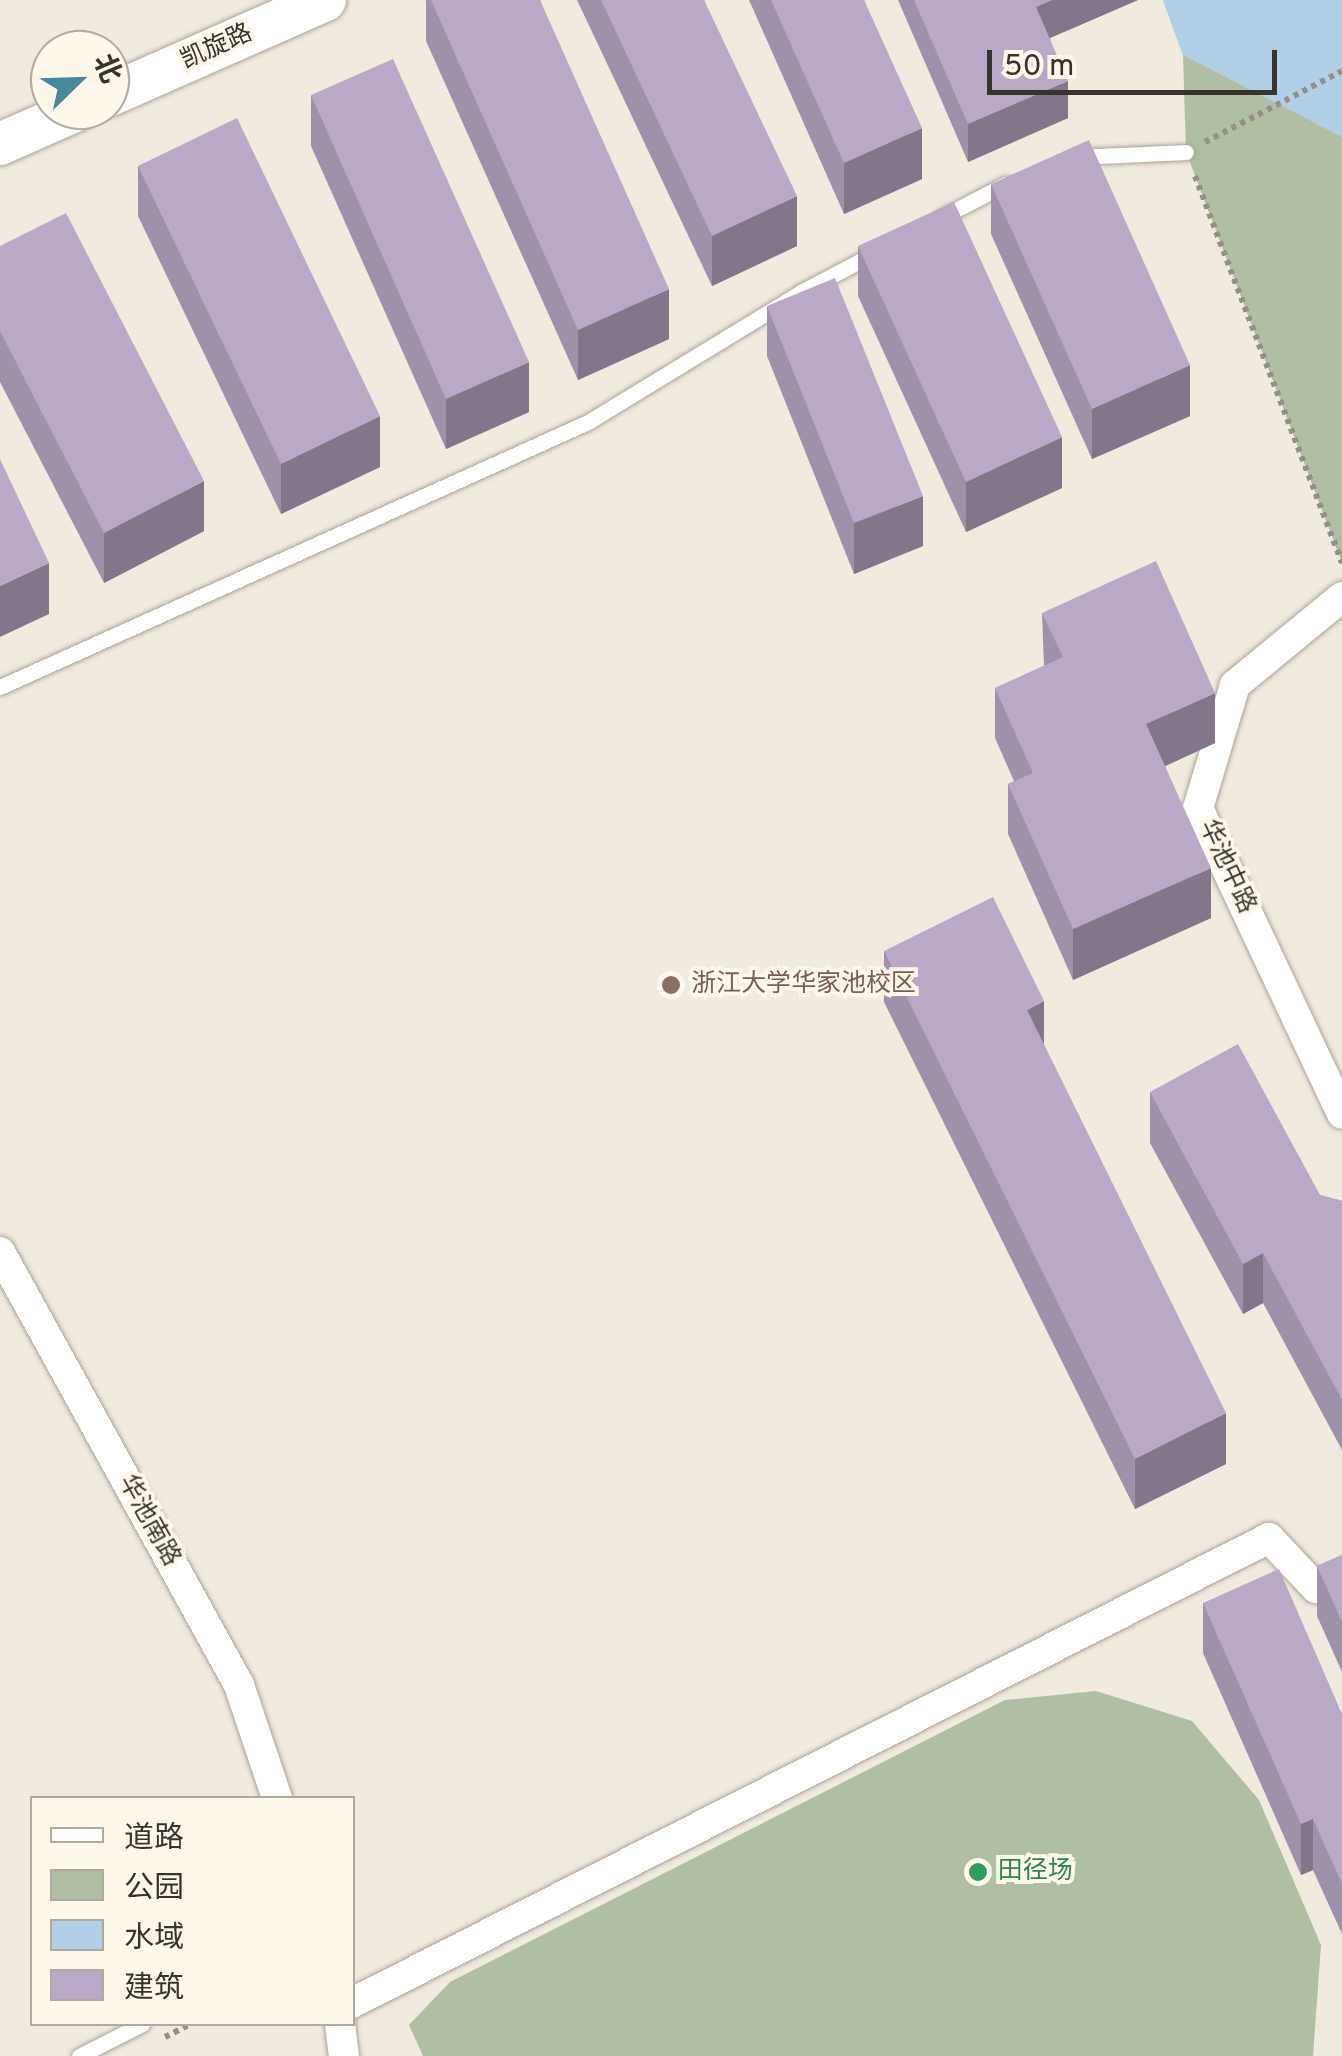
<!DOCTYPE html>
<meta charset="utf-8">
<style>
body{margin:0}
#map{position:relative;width:1342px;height:2056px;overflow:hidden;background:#f1eade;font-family:Overpass,"Noto Sans SC",sans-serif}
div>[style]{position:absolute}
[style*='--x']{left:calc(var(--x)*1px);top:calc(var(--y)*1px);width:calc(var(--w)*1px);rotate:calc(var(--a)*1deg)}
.green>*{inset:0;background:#b0bfa1}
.water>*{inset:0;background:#b1cfe6}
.path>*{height:6px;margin-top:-3px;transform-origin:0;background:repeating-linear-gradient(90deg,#959087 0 5px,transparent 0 10px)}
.roads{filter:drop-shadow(0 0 2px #aba599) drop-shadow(0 0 2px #aba599)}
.service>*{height:15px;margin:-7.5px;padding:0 7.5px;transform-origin:7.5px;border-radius:7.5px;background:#fff}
.minor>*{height:30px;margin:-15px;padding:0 15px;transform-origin:15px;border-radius:15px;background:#fff}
.secondary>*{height:42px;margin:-21px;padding:0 21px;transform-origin:21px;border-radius:21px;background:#fff}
.wall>*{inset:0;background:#a091aa}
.shaded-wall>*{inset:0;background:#82768b}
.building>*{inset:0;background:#baa9c6}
.dots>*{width:28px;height:28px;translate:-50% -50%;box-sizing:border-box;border:5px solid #fef8eb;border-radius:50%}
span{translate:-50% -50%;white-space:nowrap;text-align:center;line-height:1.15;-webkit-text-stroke:8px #fef8eb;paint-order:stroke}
.street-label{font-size:25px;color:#37342f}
.education-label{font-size:25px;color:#785e54}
.left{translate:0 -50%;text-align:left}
.leisure-label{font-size:25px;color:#27864d}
.legend{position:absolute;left:30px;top:1796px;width:325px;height:230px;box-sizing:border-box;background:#fef8eb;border:2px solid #aeaaa0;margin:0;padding:12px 18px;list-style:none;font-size:30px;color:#37342f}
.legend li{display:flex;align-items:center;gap:20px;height:50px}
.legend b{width:50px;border:2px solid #aeaaa0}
.north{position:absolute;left:30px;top:30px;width:100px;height:100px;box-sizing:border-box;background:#fef8eb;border:2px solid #aeaaa0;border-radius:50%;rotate:67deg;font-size:28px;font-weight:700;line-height:40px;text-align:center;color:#37342f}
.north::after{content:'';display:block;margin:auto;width:35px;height:45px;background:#48889b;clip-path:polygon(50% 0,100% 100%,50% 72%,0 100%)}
.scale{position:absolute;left:987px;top:50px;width:290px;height:45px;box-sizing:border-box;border:5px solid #37342f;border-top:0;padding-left:12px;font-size:30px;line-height:35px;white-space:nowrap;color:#37342f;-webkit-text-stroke:8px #fef8eb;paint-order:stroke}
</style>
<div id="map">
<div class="green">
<i style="clip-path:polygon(1163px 0,1342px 0,1342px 563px,1186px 152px,1183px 55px)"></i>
<i style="clip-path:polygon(1096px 1691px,1192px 1721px,1259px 1800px,1321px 1945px,1313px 2056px,423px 2056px,409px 2025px,450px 1982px,1005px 1700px)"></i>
</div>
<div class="water">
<i style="clip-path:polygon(1163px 0,1342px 0,1342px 137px,1183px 55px)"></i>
</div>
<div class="path">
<i style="--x:1205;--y:142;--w:154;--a:-27.4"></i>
<i style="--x:1195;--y:176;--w:414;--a:69.2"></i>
<i style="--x:165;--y:2037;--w:29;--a:-27"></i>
</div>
<div class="roads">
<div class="service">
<i style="--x:1077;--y:157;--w:109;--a:-2.6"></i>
<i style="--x:942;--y:217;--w:72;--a:-27.3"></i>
<i style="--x:0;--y:687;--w:645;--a:-24.26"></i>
<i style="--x:588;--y:422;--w:250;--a:-31.4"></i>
<i style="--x:801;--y:292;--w:81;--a:-27.8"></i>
<i style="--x:79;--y:2056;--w:71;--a:-26.9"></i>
</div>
<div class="minor">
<i style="--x:1342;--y:597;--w:139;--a:140.6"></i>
<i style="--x:1235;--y:685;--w:128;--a:106.7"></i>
<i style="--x:1198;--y:808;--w:338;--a:64.8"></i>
<i style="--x:0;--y:1252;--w:495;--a:61.1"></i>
<i style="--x:239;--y:1685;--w:119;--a:71.4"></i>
<i style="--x:352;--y:2003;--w:1028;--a:-26.89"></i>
<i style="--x:1269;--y:1538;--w:69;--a:46.8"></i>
<i style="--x:1316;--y:1588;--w:29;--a:-25"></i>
<i style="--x:340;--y:2024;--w:32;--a:83"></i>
</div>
<div class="secondary">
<i style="--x:110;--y:95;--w:235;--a:-23.8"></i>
<i style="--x:0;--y:144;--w:84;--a:-23.8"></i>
</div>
</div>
<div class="wall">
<i style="clip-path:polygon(426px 0,540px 0,669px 339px,578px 380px,426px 41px)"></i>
<i style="clip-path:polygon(577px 0,704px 0,797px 246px,712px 286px)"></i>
<i style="clip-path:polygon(749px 0,864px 0,922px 179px,844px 214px)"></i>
<i style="clip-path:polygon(898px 0,1138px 0,1050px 38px,1068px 118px,968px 162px)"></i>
<i style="clip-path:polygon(311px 95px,529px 412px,446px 449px,311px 146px)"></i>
<i style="clip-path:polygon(138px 166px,380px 467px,281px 514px,138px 216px)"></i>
<i style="clip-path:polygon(991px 184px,1190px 416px,1092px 459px,991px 234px)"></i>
<i style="clip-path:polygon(0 246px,204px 531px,104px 583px,0 382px)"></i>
<i style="clip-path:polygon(858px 246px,1062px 488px,966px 532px,858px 296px)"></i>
<i style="clip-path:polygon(767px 306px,923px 546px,854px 574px,767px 356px)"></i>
<i style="clip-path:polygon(1042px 613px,1215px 743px,1165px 766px,1211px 918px,1073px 980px,1008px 834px,1008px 784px,1014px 781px,995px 738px,995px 688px,1044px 666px)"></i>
<i style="clip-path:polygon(884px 951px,1044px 1045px,1226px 1464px,1135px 1509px,884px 1002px)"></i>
<i style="clip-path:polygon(1150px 1092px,1320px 1195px,1342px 1201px,1342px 1450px,1263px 1303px,1243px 1314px,1150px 1143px)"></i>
<i style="clip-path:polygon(1342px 1555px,1342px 1672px,1317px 1616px,1317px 1566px)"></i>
<i style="clip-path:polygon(1203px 1603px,1342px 1714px,1342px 1934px,1313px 1870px,1301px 1875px,1203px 1653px)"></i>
</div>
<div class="shaded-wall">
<i style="clip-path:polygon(1052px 0,1138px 0,1036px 44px,1036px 7px)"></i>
<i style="clip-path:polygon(1068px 81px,1068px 118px,968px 162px,968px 124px)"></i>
<i style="clip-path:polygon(922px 128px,922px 179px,844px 214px,844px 163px)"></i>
<i style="clip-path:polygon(797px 196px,797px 246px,712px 286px,712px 236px)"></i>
<i style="clip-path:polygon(669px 289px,669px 339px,578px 380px,578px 330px)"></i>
<i style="clip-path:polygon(529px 362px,529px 412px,446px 449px,446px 399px)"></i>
<i style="clip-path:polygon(1190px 365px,1190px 416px,1092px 459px,1092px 409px)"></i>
<i style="clip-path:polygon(380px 416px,380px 467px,281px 514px,281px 464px)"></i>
<i style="clip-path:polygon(1062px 437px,1062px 488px,966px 532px,966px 482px)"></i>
<i style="clip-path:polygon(204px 481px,204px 531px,104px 583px,104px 533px)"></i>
<i style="clip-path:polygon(923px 496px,923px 546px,854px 574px,854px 523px)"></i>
<i style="clip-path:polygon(49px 563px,49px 614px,0 637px,0 586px)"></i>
<i style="clip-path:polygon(1215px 693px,1215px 743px,1146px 775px,1146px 724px)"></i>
<i style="clip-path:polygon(1211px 868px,1211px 918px,1073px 980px,1073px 929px)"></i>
<i style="clip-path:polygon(1044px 1001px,1044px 1052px,1027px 1010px)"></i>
<i style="clip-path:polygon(1263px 1253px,1263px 1303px,1243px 1314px,1243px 1264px)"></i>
<i style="clip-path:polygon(1226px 1413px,1226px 1464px,1135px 1509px,1135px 1459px)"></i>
<i style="clip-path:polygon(1313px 1819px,1313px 1870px,1301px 1875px,1301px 1824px)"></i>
</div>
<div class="building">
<i style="clip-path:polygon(431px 0,540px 0,669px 289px,578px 330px)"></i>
<i style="clip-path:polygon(601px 0,704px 0,797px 196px,712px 236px)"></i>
<i style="clip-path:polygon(771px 0,864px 0,922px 128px,844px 163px)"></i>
<i style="clip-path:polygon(914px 0,1052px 0,1036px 7px,1068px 81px,968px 124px)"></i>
<i style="clip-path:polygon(393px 59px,529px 362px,446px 399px,311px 95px)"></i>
<i style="clip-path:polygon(237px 118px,380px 416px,281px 464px,138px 166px)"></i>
<i style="clip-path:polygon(1089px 140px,1190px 365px,1092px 409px,991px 184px)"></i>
<i style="clip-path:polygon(954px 202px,1062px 437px,966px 482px,858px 246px)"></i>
<i style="clip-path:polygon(66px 213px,204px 481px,104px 533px,0 331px,0 246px)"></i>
<i style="clip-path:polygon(835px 278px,923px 496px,854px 523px,767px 306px)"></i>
<i style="clip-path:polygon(0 459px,49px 563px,0 586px)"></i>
<i style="clip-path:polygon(1156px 561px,1215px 693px,1146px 724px,1211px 868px,1073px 929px,1008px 784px,1033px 773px,995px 688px,1063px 657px,1042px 613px)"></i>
<i style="clip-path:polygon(993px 897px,1044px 1001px,1027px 1010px,1226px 1413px,1135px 1459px,884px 951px)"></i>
<i style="clip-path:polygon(1238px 1044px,1320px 1195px,1342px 1201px,1342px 1400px,1263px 1253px,1243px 1264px,1150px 1092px)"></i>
<i style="clip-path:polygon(1342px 1555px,1342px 1622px,1317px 1566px)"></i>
<i style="clip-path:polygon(1279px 1569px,1342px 1714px,1342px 1884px,1313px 1819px,1301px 1824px,1203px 1603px)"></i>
</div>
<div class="dots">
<i style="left:671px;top:985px;background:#8d6e63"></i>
<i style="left:978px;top:1872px;background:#2e9e5b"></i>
</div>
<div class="street-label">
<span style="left:217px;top:48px;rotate:-24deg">凯旋路</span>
<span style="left:1226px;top:867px;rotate:65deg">华池中路</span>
<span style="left:148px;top:1521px;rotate:61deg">华池南路</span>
</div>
<div class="education-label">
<span class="left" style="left:691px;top:985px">浙江大学华家池校区</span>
</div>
<div class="leisure-label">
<span class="left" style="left:998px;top:1872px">田径场</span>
</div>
<ul class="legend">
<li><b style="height:12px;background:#fff"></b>道路</li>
<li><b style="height:28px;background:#b0bfa1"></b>公园</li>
<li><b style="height:28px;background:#b1cfe6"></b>水域</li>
<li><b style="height:28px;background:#baa9c6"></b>建筑</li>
</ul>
<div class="north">北</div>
<div class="scale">50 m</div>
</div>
